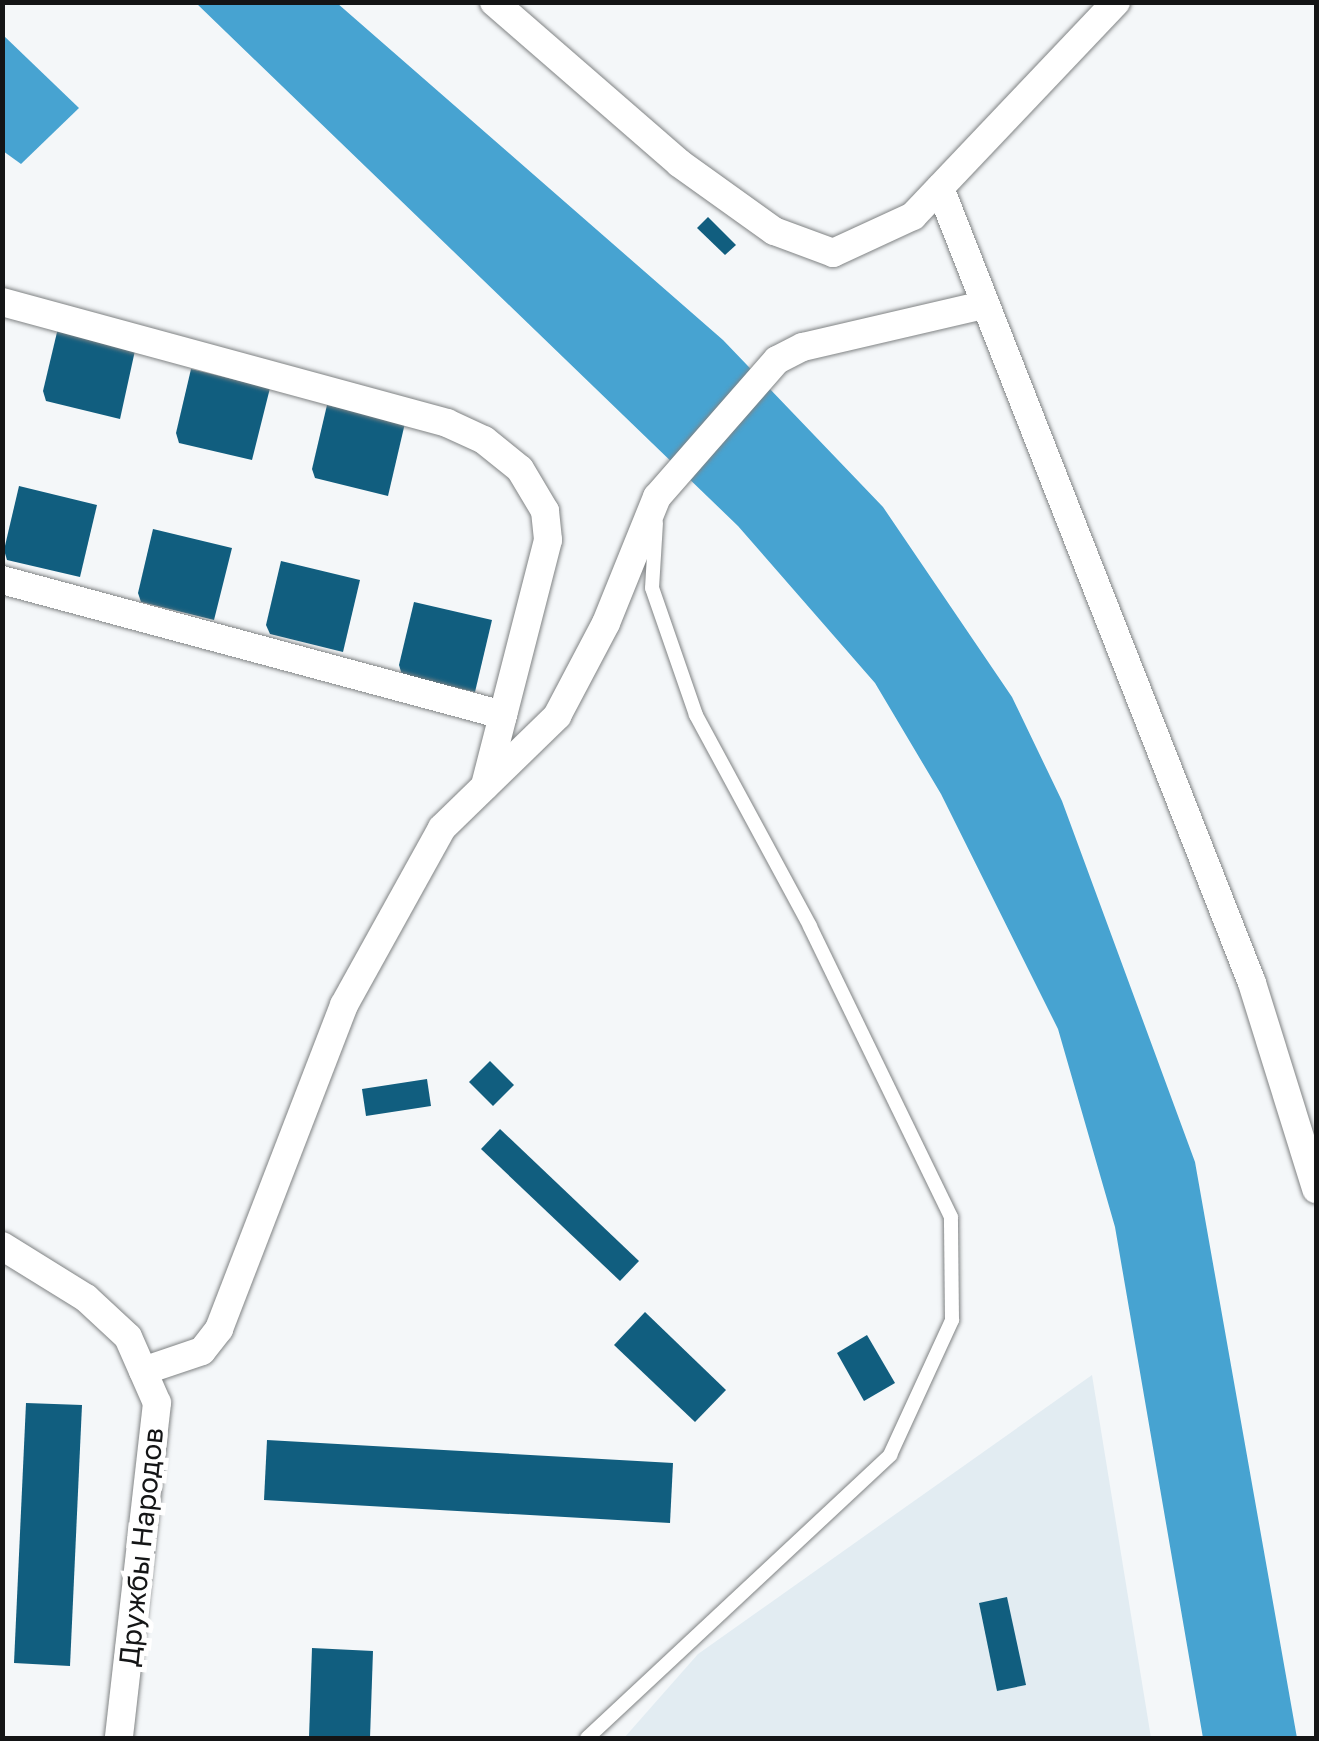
<!DOCTYPE html>
<meta charset="utf-8">
<style>
body{margin:0}
#map{position:relative;width:1319px;height:1741px;overflow:hidden;background:#f4f7f9;font-family:"Golos Text",sans-serif}
div>[style]{position:absolute}
[style*='--x']{left:calc(var(--x)*1px);top:calc(var(--y)*1px);width:calc(var(--w)*1px);rotate:calc(var(--a)*1deg)}
.built>*{inset:0;background:#e2ecf2}
.water>*{inset:0;background:#47a3d1}
.building>*{inset:0;background:#115e7f}
.roads{filter:drop-shadow(0 0 2px #808384) drop-shadow(0 0 2px #808384)}
.lane>*{height:14px;margin:-7px;padding:0 7px;transform-origin:7px;border-radius:7px;background:#fff}
.street>*{height:28px;margin:-14px;padding:0 14px;transform-origin:14px;border-radius:14px;background:#fff}
span{translate:-50% -50%;white-space:nowrap;text-align:center;line-height:1.15;-webkit-text-stroke:10px #fff;paint-order:stroke}
.street-label{font-size:28px;color:#141516}
.frame{position:absolute;inset:0;border:5px solid #141516;pointer-events:none}
</style>
<div id="map">
<div class="built">
<i style="clip-path:polygon(1092px 1375px,1151px 1738px,624px 1738px,698px 1654px)"></i>
</div>
<div class="water">
<i style="clip-path:polygon(196px 3px,337px 3px,723px 340px,883px 507px,1012px 697px,1062px 801px,1195px 1162px,1297px 1738px,1203px 1738px,1115px 1227px,1058px 1029px,941px 794px,875px 683px,738px 526px)"></i>
<i style="clip-path:polygon(3px 35px,79px 108px,21px 164px,3px 151px)"></i>
</div>
<div class="building">
<i style="clip-path:polygon(708px 217px,736px 245px,725px 255px,697px 228px)"></i>
<i style="clip-path:polygon(58px 328px,136px 346px,120px 419px,46px 401px,43px 391px)"></i>
<i style="clip-path:polygon(191px 369px,270px 388px,252px 460px,179px 443px,176px 433px)"></i>
<i style="clip-path:polygon(327px 405px,405px 423px,388px 496px,315px 478px,312px 469px)"></i>
<i style="clip-path:polygon(19px 486px,97px 505px,80px 577px,7px 560px,4px 550px)"></i>
<i style="clip-path:polygon(153px 529px,232px 548px,214px 620px,141px 602px,138px 593px)"></i>
<i style="clip-path:polygon(281px 561px,360px 580px,343px 652px,270px 634px,266px 625px)"></i>
<i style="clip-path:polygon(414px 602px,492px 620px,475px 692px,402px 675px,399px 665px)"></i>
<i style="clip-path:polygon(490px 1061px,514px 1085px,493px 1106px,469px 1082px)"></i>
<i style="clip-path:polygon(427px 1079px,431px 1106px,366px 1116px,362px 1089px)"></i>
<i style="clip-path:polygon(500px 1129px,639px 1261px,620px 1281px,481px 1149px)"></i>
<i style="clip-path:polygon(645px 1312px,726px 1390px,695px 1422px,614px 1345px)"></i>
<i style="clip-path:polygon(867px 1335px,895px 1383px,864px 1401px,837px 1353px)"></i>
<i style="clip-path:polygon(26px 1403px,82px 1405px,70px 1666px,14px 1663px)"></i>
<i style="clip-path:polygon(267px 1440px,673px 1463px,670px 1523px,264px 1500px)"></i>
<i style="clip-path:polygon(1007px 1597px,1026px 1685px,997px 1691px,979px 1603px)"></i>
<i style="clip-path:polygon(312px 1648px,373px 1651px,370px 1738px,309px 1738px)"></i>
</div>
<div class="roads">
<div class="lane">
<i style="--x:587;--y:1738;--w:415;--a:-43"></i>
<i style="--x:890;--y:1455;--w:149;--a:-65.3"></i>
<i style="--x:952;--y:1320;--w:103;--a:-90.6"></i>
<i style="--x:951;--y:1217;--w:323;--a:-115.9"></i>
<i style="--x:810;--y:926;--w:240;--a:-118.4"></i>
<i style="--x:696;--y:715;--w:134;--a:-109.1"></i>
<i style="--x:652;--y:588;--w:65;--a:-86.5"></i>
</div>
<div class="street">
<i style="--x:494;--y:2;--w:245;--a:41"></i>
<i style="--x:679;--y:163;--w:117;--a:35.6"></i>
<i style="--x:774;--y:231;--w:63;--a:20.4"></i>
<i style="--x:833;--y:253;--w:88;--a:-24.8"></i>
<i style="--x:913;--y:216;--w:295;--a:-46.5"></i>
<i style="--x:940;--y:188;--w:854;--a:68.57"></i>
<i style="--x:1252;--y:983;--w:216;--a:72.7"></i>
<i style="--x:2;--y:302;--w:461;--a:15.2"></i>
<i style="--x:447;--y:423;--w:41;--a:24.7"></i>
<i style="--x:484;--y:440;--w:46;--a:38.9"></i>
<i style="--x:520;--y:469;--w:49;--a:59.2"></i>
<i style="--x:545;--y:511;--w:29;--a:84"></i>
<i style="--x:548;--y:540;--w:254;--a:104.4"></i>
<i style="--x:2;--y:580;--w:519;--a:15.08"></i>
<i style="--x:2;--y:1246;--w:99;--a:31.8"></i>
<i style="--x:86;--y:1298;--w:57;--a:42.9"></i>
<i style="--x:128;--y:1337;--w:72;--a:66.3"></i>
<i style="--x:157;--y:1403;--w:337;--a:96.5"></i>
<i style="--x:143;--y:1371;--w:62;--a:-18.7"></i>
<i style="--x:202;--y:1351;--w:28;--a:-52"></i>
<i style="--x:219;--y:1329;--w:347;--a:-68.9"></i>
<i style="--x:344;--y:1005;--w:202;--a:-61"></i>
<i style="--x:442;--y:828;--w:161;--a:-44.2"></i>
<i style="--x:557;--y:716;--w:105;--a:-62.2"></i>
<i style="--x:606;--y:623;--w:136;--a:-68"></i>
<i style="--x:657;--y:497;--w:182;--a:-48.8"></i>
<i style="--x:777;--y:360;--w:29;--a:-27"></i>
<i style="--x:803;--y:347;--w:185;--a:-13.1"></i>
</div>
</div>
<div class="street-label">
<span style="left:141px;top:1547px;rotate:-84deg">Дружбы Народов</span>
</div>
<div class="frame"></div>
</div>
